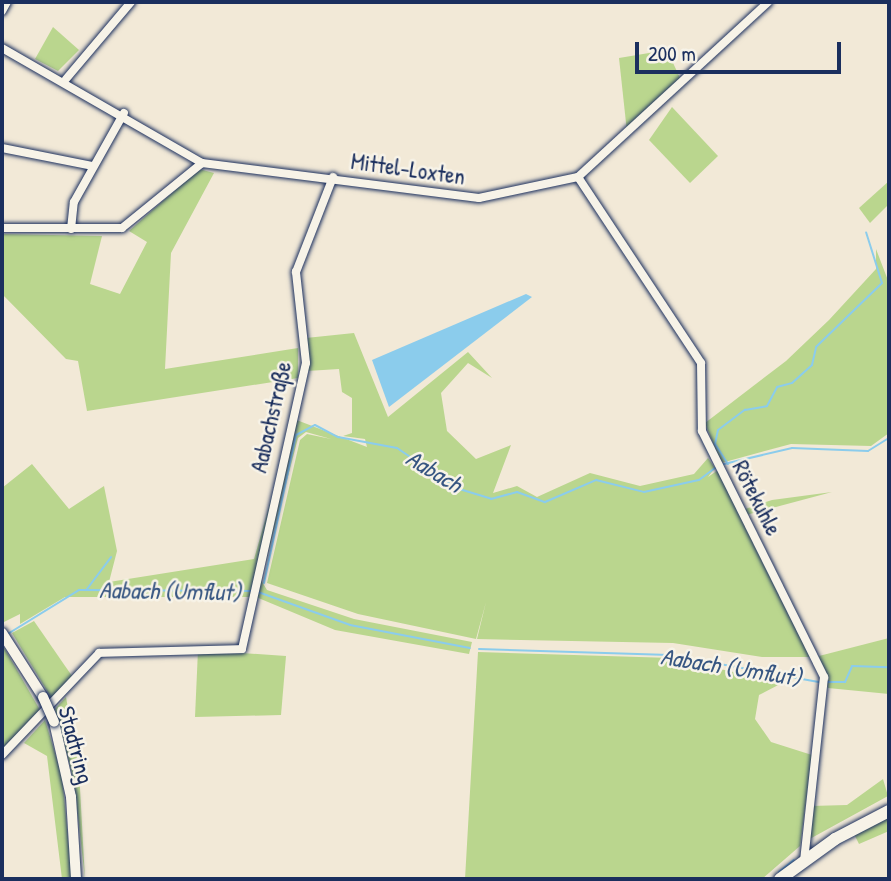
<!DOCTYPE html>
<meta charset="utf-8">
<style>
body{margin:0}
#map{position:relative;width:891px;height:881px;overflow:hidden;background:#f2e9d7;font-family:"Patrick Hand",sans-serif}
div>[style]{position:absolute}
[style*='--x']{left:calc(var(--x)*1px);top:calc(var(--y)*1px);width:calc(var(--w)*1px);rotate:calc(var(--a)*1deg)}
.green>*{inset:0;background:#bad68e}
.water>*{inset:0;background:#8bccec}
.stream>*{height:2px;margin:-1px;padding:0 1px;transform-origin:1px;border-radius:1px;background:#8bccec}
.roads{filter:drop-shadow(0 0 2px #1b2f5e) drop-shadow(0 0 2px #1b2f5e)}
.minor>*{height:8px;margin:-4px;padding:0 4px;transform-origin:4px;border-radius:4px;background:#f7f3e8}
.tertiary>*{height:10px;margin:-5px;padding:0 5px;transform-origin:5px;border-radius:5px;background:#f7f3e8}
.primary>*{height:12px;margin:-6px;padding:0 6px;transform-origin:6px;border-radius:6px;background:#f7f3e8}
.bridges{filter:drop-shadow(0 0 2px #1b2f5e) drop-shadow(0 0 2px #1b2f5e)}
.tertiary-bridge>*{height:10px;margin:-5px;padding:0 5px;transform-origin:5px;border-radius:5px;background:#f7f3e8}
span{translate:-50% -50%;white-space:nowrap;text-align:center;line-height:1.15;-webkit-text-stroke:5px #f7f3e8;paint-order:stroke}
.street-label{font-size:23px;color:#1b2f5e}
.water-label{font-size:24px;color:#375682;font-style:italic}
.frame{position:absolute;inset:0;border:4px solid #1b2f5e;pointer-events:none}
.scale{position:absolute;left:635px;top:42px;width:206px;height:32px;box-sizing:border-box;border:4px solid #1b2f5e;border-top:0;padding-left:9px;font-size:21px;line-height:24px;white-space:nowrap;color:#1b2f5e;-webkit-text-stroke:5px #f7f3e8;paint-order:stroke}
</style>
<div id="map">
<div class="green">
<i style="clip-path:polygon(53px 27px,79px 50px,58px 71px,35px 59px)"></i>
<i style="clip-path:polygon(667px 50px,681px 80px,627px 132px,619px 58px)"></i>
<i style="clip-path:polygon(672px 107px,718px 156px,690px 183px,649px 140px)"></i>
<i style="clip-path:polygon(199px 169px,214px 173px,171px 253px,165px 369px,298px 348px,298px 378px,87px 411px,78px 361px,66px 359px,2px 294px,2px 234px,102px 236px,90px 284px,120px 294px,147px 242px,129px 231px)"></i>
<i style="clip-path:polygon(889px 181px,889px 204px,870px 223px,859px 208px)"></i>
<i style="clip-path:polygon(876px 249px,889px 283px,889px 433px,871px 446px,791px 444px,721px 463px,705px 423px,786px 361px,829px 320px,876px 269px)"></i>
<i style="clip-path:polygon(354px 333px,388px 417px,468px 352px,492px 378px,468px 363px,441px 393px,447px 431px,476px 459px,511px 445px,493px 493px,517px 486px,537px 497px,590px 473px,640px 486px,694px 474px,708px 458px,715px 468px,708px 477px,718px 470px,813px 657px,762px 657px,673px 643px,477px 639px,486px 602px,476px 639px,358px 614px,267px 583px,300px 440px,307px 434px,331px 439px,306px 432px,298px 438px,261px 580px,267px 590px,354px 619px,472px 642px,469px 654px,335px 630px,256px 597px,65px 597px,20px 624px,20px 614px,2px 623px,2px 488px,32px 464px,69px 509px,104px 486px,117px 551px,109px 582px,254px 559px,294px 419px,367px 447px,365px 439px,343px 436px,352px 433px,352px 398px,342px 392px,339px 369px,307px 371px,306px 338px)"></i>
<i style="clip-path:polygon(832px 492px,746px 515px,745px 509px,772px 500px)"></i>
<i style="clip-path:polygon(34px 621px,72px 676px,52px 699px,12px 633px)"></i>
<i style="clip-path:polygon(889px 638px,889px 694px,828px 688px,819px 656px)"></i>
<i style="clip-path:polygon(2px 644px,40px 710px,2px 749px)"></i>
<i style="clip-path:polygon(198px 650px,286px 656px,281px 715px,195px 717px)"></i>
<i style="clip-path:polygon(478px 652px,672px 658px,782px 683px,759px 695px,755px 719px,771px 742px,812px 755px,800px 846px,762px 879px,465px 879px)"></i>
<i style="clip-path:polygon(66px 697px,79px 770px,85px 879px,74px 781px,55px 709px)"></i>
<i style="clip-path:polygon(45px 720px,62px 776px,72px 879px,62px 879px,47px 756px,24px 743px)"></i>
<i style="clip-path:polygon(883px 779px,888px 796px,806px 841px,811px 806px,847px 805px)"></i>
<i style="clip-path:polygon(889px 817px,889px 831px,859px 844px,854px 834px)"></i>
</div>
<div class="water">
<i style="clip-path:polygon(526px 294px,532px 297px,389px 407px,372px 360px)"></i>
</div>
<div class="stream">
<i style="--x:724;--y:464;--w:70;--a:-13.2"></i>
<i style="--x:792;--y:448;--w:76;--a:2.3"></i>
<i style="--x:868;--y:451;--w:25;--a:-32"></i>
<i style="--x:728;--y:464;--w:24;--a:-123"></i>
<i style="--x:715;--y:444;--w:14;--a:-78"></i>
<i style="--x:718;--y:430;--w:34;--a:-37"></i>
<i style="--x:745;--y:410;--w:22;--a:-10"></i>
<i style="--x:767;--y:406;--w:21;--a:-62"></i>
<i style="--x:777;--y:387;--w:16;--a:-15"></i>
<i style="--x:792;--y:383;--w:27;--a:-42"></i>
<i style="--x:812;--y:365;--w:18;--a:-77"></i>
<i style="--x:816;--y:347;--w:92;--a:-44.1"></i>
<i style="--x:882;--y:283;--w:53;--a:-107.4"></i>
<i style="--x:264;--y:583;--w:151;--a:-77.8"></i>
<i style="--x:296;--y:435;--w:21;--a:-28"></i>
<i style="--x:315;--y:425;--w:26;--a:28"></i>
<i style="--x:338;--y:437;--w:60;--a:10.6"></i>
<i style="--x:397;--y:448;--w:71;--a:34.1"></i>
<i style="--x:456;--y:488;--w:37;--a:17"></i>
<i style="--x:491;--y:499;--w:27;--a:-15"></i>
<i style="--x:517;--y:492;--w:30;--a:20"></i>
<i style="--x:545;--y:502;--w:56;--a:-23.3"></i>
<i style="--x:596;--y:480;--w:49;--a:14"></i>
<i style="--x:644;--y:492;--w:56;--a:-12.3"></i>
<i style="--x:699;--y:480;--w:20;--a:-37"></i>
<i style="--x:87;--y:589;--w:40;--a:-53"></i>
<i style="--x:258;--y:592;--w:98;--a:19.7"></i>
<i style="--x:350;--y:625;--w:122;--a:10.9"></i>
<i style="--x:6;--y:635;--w:86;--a:-31.7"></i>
<i style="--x:79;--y:590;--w:174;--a:0.3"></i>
<i style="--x:479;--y:649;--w:191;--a:1.8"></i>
<i style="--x:670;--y:655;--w:151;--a:10.3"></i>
<i style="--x:825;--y:682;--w:20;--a:0"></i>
<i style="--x:845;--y:682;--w:17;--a:-66"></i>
<i style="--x:852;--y:666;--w:37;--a:2"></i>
<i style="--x:779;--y:872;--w:19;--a:-39"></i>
</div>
<div class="roads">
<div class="minor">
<i style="--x:2;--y:11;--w:10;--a:-61"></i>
<i style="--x:2;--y:48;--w:231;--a:29.9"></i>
<i style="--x:202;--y:163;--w:279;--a:7.2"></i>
<i style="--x:479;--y:198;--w:101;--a:-12"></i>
<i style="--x:578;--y:177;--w:258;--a:-42.6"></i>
<i style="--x:66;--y:79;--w:101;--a:-49.8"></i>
<i style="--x:2;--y:148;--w:93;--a:11.2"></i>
<i style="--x:578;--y:177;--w:223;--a:56.5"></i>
<i style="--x:701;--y:363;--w:68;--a:89.2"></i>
<i style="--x:702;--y:431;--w:275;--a:63.6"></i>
<i style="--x:824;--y:677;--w:184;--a:96.2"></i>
<i style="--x:2;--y:228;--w:120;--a:0"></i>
<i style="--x:122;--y:228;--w:103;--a:-39.1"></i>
<i style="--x:71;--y:229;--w:27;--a:-84"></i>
<i style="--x:74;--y:202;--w:102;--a:-60.7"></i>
<i style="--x:2;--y:755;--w:141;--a:-46.4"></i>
<i style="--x:99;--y:653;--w:143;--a:-1.6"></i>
<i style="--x:242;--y:649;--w:293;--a:-77.4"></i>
<i style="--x:306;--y:363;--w:92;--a:-96.3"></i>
<i style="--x:296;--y:272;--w:102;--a:-68.7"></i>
</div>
<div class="tertiary">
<i style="--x:2;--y:633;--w:76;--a:57.4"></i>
<i style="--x:54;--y:722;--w:77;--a:77.2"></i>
<i style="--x:71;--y:797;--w:82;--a:86.5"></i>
</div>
<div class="primary">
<i style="--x:780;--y:879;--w:68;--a:-36"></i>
<i style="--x:835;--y:839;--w:61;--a:-27.4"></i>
</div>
</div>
<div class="bridges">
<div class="tertiary-bridge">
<i style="--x:43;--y:697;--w:27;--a:66"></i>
</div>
</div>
<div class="street-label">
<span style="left:408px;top:169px;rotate:8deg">Mittel-Loxten</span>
<span style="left:271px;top:417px;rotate:-77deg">Aabachstraße</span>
<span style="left:757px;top:498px;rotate:63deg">Rötekuhle</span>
<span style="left:76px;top:745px;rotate:75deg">Stadtring</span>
</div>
<div class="water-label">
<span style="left:434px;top:471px;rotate:31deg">Aabach</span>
<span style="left:170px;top:591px;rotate:1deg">Aabach (Umflut)</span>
<span style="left:731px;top:667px;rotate:9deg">Aabach (Umflut)</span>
</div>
<div class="frame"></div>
<div class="scale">200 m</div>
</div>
